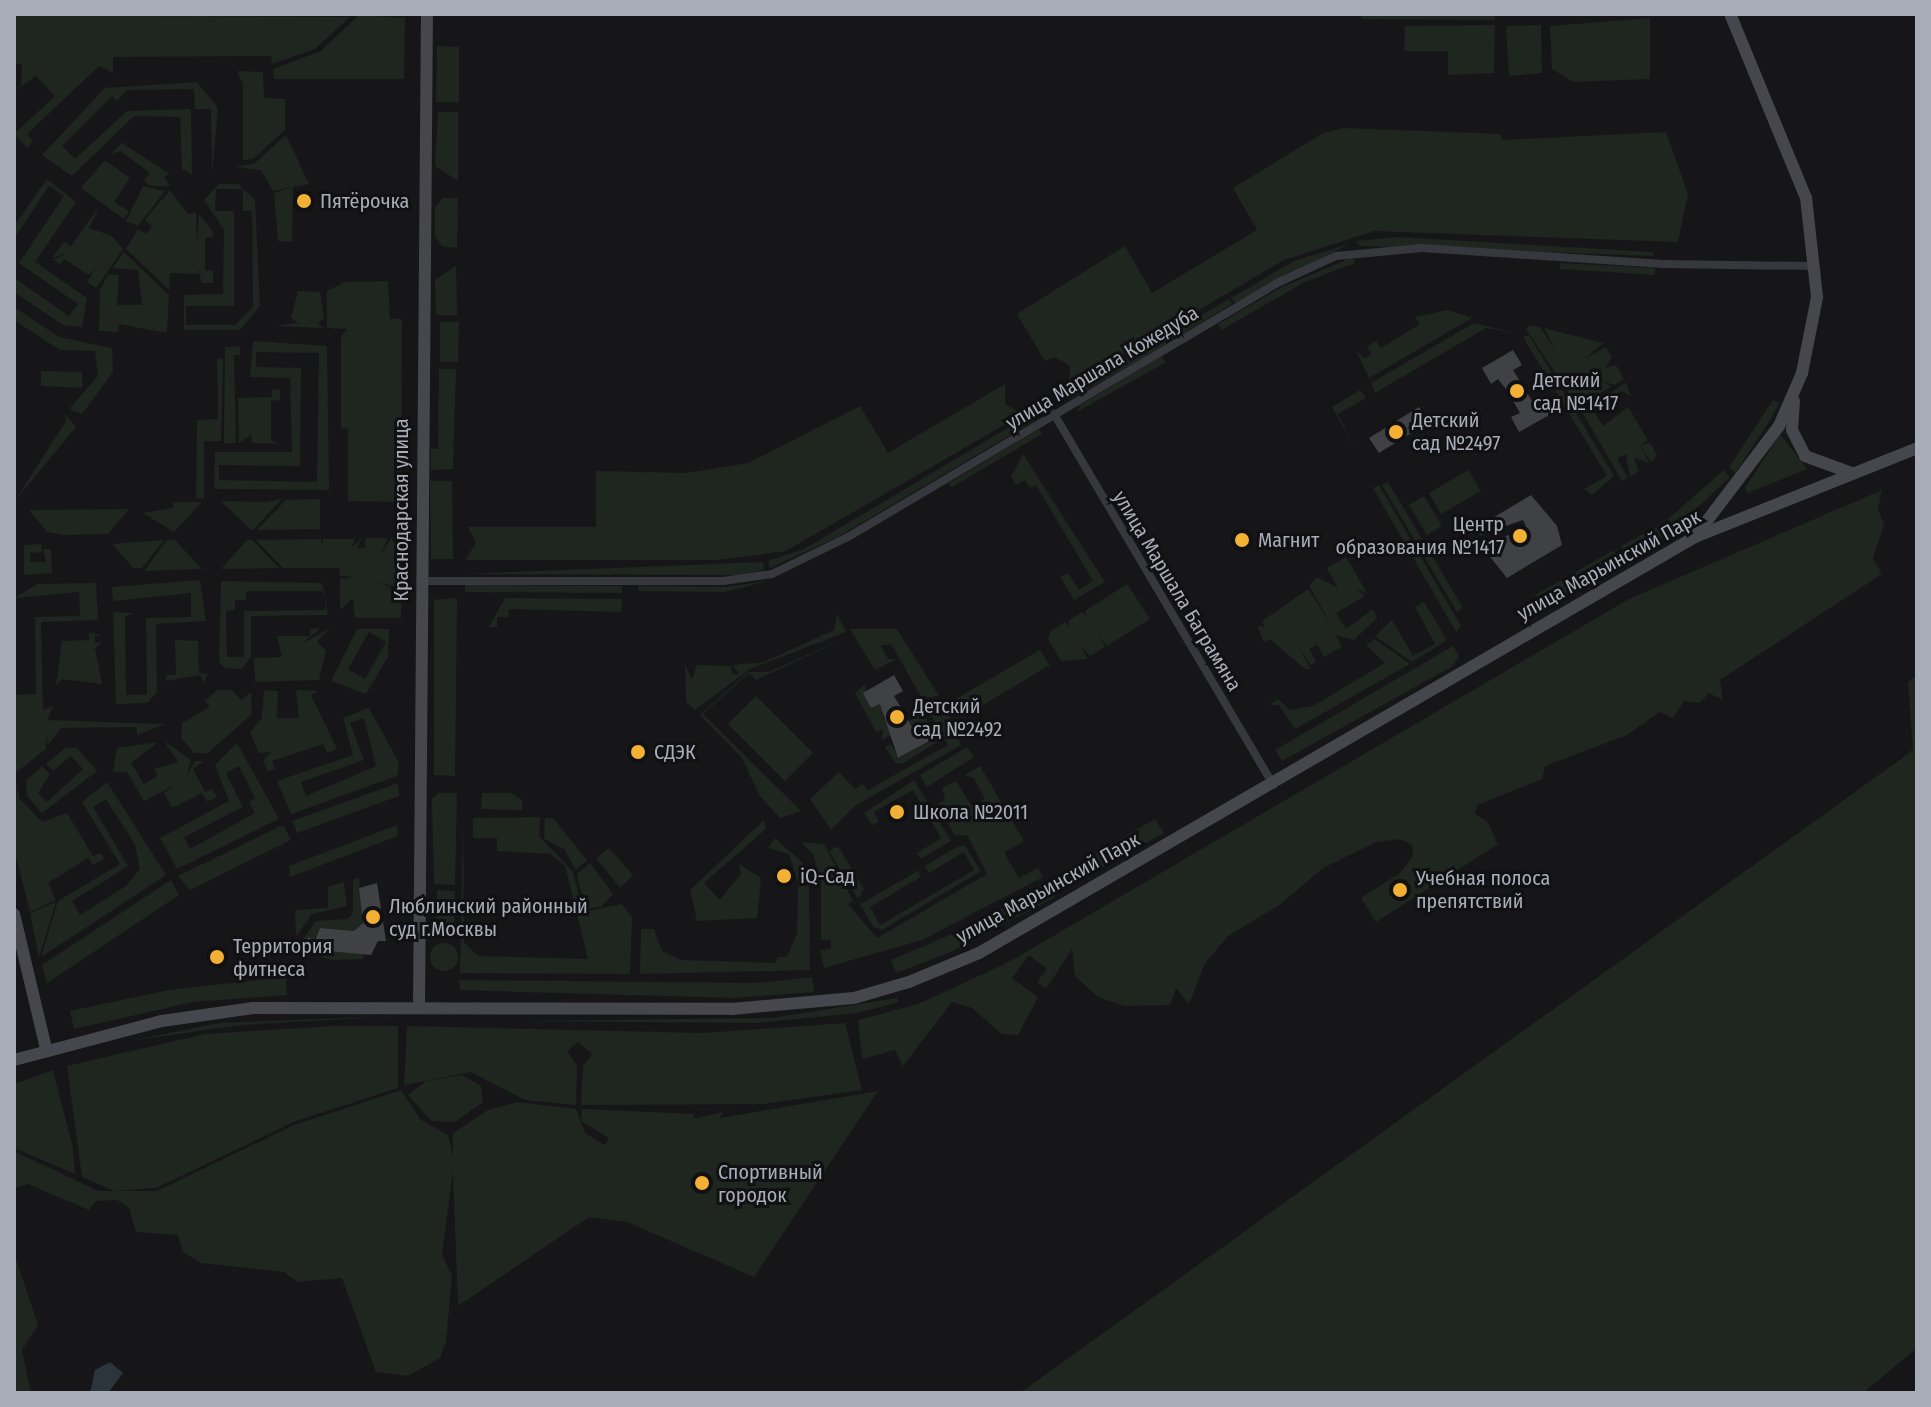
<!DOCTYPE html>
<meta charset="utf-8">
<style>
body{margin:0}
#map{position:relative;width:1931px;height:1407px;overflow:hidden;background:#161618;font-family:"Fira Sans Condensed",sans-serif}
div>[style]{position:absolute}
[style*='--x']{left:calc(var(--x)*1px);top:calc(var(--y)*1px);width:calc(var(--w)*1px);rotate:calc(var(--a)*1deg)}
.green>*{inset:0;background:#1e261f}
.round{border-radius:50%}
.water>*{inset:0;background:#2c353c}
.building>*{inset:0;background:#404145}
.street>*{height:8px;margin:-4px;padding:0 4px;transform-origin:4px;border-radius:4px;background:#37383d}
.secondary>*{height:12px;margin:-6px;padding:0 6px;transform-origin:6px;border-radius:6px;background:#45474d}
.dots>*{width:22px;height:22px;translate:-50% -50%;box-sizing:border-box;border:4px solid #111113;border-radius:50%}
span{translate:-50% -50%;white-space:nowrap;text-align:center;line-height:1.15;-webkit-text-stroke:6px #111113;paint-order:stroke}
.poi-label{font-size:20px;color:#a8adb8}
.left{translate:0 -50%;text-align:left}
.right{translate:-100% -50%;text-align:right}
.street-label{font-size:20px;color:#a8adb8}
.frame{position:absolute;inset:0;border:16px solid #a8adb8;pointer-events:none}
</style>
<div id="map">
<div class="green">
<i style="clip-path:polygon(14px 14px,150px 16px,350px 17px,315px 49px,272px 64px,271px 56px,113px 57px,113px 73px,99px 66px,27px 134px,33px 141px,27px 148px,14px 134px,55px 96px,36px 76px,14px 91px,21px 85px,22px 64px,14px 64px)"></i>
<i style="clip-path:polygon(1362px 14px,1495px 14px,1495px 20px,1362px 19px)"></i>
<i style="clip-path:polygon(359px 15px,405px 18px,404px 79px,274px 79px,273px 69px,321px 51px)"></i>
<i style="clip-path:polygon(1650px 18px,1650px 79px,1573px 82px,1552px 69px,1550px 26px)"></i>
<i style="clip-path:polygon(1495px 25px,1494px 73px,1448px 75px,1448px 51px,1404px 51px,1405px 26px)"></i>
<i style="clip-path:polygon(1541px 25px,1542px 73px,1509px 76px,1506px 26px)"></i>
<i style="clip-path:polygon(437px 46px,459px 47px,459px 102px,436px 102px)"></i>
<i style="clip-path:polygon(237px 71px,263px 72px,264px 98px,285px 99px,285px 130px,253px 159px,243px 160px,243px 84px)"></i>
<i style="clip-path:polygon(197px 82px,218px 108px,212px 174px,211px 109px,195px 109px,194px 89px,127px 90px,117px 101px,112px 96px,62px 146px,75px 159px,127px 111px,191px 109px,192px 175px,182px 169px,180px 117px,134px 116px,72px 176px,42px 155px,105px 88px)"></i>
<i style="clip-path:polygon(438px 112px,458px 112px,458px 181px,435px 166px)"></i>
<i style="clip-path:polygon(1344px 128px,1501px 134px,1502px 140px,1666px 132px,1688px 194px,1678px 242px,1374px 231px,1284px 260px,1069px 386px,1070px 366px,1055px 357px,1045px 361px,1017px 314px,1125px 246px,1152px 293px,1257px 230px,1233px 188px,1323px 133px)"></i>
<i style="clip-path:polygon(286px 135px,309px 184px,273px 191px,261px 170px,235px 167px,255px 163px)"></i>
<i style="clip-path:polygon(122px 143px,170px 174px,164px 177px,170px 186px,150px 186px,144px 181px,150px 173px,120px 151px,111px 154px)"></i>
<i style="clip-path:polygon(105px 160px,130px 178px,114px 202px,129px 211px,124px 219px,81px 188px)"></i>
<i style="clip-path:polygon(47px 179px,76px 202px,35px 262px,87px 298px,82px 327px,63px 325px,14px 292px,14px 278px,69px 316px,78px 304px,19px 263px,64px 196px,49px 186px,14px 239px,14px 226px)"></i>
<i style="clip-path:polygon(evenodd,219px 184px,238px 184px,255px 200px,260px 306px,240px 330px,184px 330px,184px 295px,223px 294px,224px 230px,204px 200px,219px 184px,216px 189px,243px 189px,243px 211px,252px 211px,253px 307px,235px 325px,186px 325px,186px 306px,234px 306px,234px 211px,215px 211px,216px 189px)"></i>
<i style="clip-path:polygon(143px 186px,165px 191px,138px 226px,126px 221px)"></i>
<i style="clip-path:polygon(293px 187px,292px 242px,278px 241px,274px 193px)"></i>
<i style="clip-path:polygon(170px 190px,188px 214px,196px 212px,198px 274px,170px 273px,169px 290px,126px 249px,138px 229px,146px 234px,152px 226px,145px 220px)"></i>
<i style="clip-path:polygon(443px 198px,458px 198px,457px 248px,442px 246px,435px 236px,435px 207px)"></i>
<i style="clip-path:polygon(101px 204px,89px 228px,112px 236px,123px 249px,96px 288px,87px 282px,97px 266px,89px 275px,64px 259px,60px 264px,53px 260px,70px 252px,52px 258px,64px 242px,71px 246px)"></i>
<i style="clip-path:polygon(199px 214px,212px 230px,213px 237px,205px 238px,205px 270px,213px 270px,213px 283px,202px 283px,196px 264px)"></i>
<i style="clip-path:polygon(1398px 237px,1652px 252px,1654px 256px,1360px 246px,1356px 241px)"></i>
<i style="clip-path:polygon(1349px 244px,1235px 303px,1231px 298px,1294px 261px)"></i>
<i style="clip-path:polygon(124px 252px,169px 295px,167px 333px,119px 324px,118px 332px,99px 331px,100px 290px,108px 275px,119px 275px,117px 305px,142px 305px,138px 270px,113px 268px)"></i>
<i style="clip-path:polygon(1353px 257px,1355px 263px,1305px 282px,1221px 330px,1218px 324px,1282px 287px)"></i>
<i style="clip-path:polygon(1560px 263px,1655px 268px,1655px 275px,1560px 269px)"></i>
<i style="clip-path:polygon(456px 266px,457px 315px,436px 315px,435px 280px)"></i>
<i style="clip-path:polygon(388px 281px,390px 319px,402px 319px,401px 502px,348px 501px,348px 429px,341px 428px,341px 337px,347px 329px,327px 328px,327px 291px,345px 282px)"></i>
<i style="clip-path:polygon(298px 291px,320px 292px,324px 318px,318px 323px,324px 328px,275px 326px,298px 323px,291px 318px)"></i>
<i style="clip-path:polygon(1229px 299px,1232px 304px,1134px 363px,1070px 399px,1066px 394px)"></i>
<i style="clip-path:polygon(14px 307px,59px 337px,112px 348px,113px 372px,82px 414px,69px 409px,98px 376px,95px 351px,60px 350px,14px 320px)"></i>
<i style="clip-path:polygon(1448px 310px,1472px 318px,1369px 378px,1356px 351px,1365px 358px,1371px 354px,1367px 346px,1376px 341px,1381px 348px,1420px 324px,1415px 317px)"></i>
<i style="clip-path:polygon(440px 322px,459px 322px,458px 362px,440px 362px)"></i>
<i style="clip-path:polygon(1474px 323px,1516px 333px,1486px 328px,1375px 393px,1371px 383px)"></i>
<i style="clip-path:polygon(1530px 325px,1540px 327px,1555px 350px,1544px 328px,1603px 343px,1586px 358px,1606px 347px,1612px 357px,1605px 368px,1616px 365px,1624px 379px,1614px 385px,1601px 380px,1611px 387px,1589px 400px,1583px 393px,1585px 402px,1578px 407px,1526px 329px)"></i>
<i style="clip-path:polygon(1529px 335px,1614px 476px,1592px 495px,1584px 489px,1607px 476px,1523px 337px)"></i>
<i style="clip-path:polygon(evenodd,253px 341px,327px 346px,329px 490px,214px 489px,215px 452px,292px 452px,290px 378px,250px 377px,253px 341px,256px 352px,319px 353px,317px 482px,219px 480px,219px 465px,300px 466px,301px 368px,256px 367px,256px 352px)"></i>
<i style="clip-path:polygon(240px 346px,240px 355px,234px 355px,236px 443px,224px 443px,225px 347px)"></i>
<i style="clip-path:polygon(1161px 357px,1166px 362px,1077px 412px,1080px 405px)"></i>
<i style="clip-path:polygon(223px 358px,221px 441px,204px 441px,204px 499px,196px 498px,197px 420px,218px 419px,217px 359px)"></i>
<i style="clip-path:polygon(439px 369px,456px 369px,453px 469px,431px 470px,431px 449px,438px 449px)"></i>
<i style="clip-path:polygon(41px 371px,82px 372px,82px 388px,41px 386px)"></i>
<i style="clip-path:polygon(1626px 383px,1631px 396px,1622px 391px,1590px 406px,1603px 426px,1628px 407px,1648px 440px,1640px 445px,1650px 443px,1657px 455px,1651px 462px,1641px 448px,1649px 463px,1634px 458px,1639px 471px,1630px 477px,1626px 454px,1617px 458px,1628px 478px,1622px 481px,1581px 410px)"></i>
<i style="clip-path:polygon(1005px 384px,1005px 404px,1023px 414px,786px 551px,718px 560px,465px 560px,476px 543px,468px 527px,596px 527px,596px 471px,686px 473px,748px 463px,860px 406px,888px 453px)"></i>
<i style="clip-path:polygon(272px 389px,280px 390px,280px 400px,271px 401px,271px 441px,281px 444px,252px 443px,251px 435px,239px 443px,238px 398px,272px 397px)"></i>
<i style="clip-path:polygon(1360px 390px,1366px 398px,1338px 414px,1357px 452px,1332px 407px)"></i>
<i style="clip-path:polygon(1773px 400px,1779px 403px,1771px 419px,1735px 473px,1729px 467px)"></i>
<i style="clip-path:polygon(65px 414px,76px 427px,14px 502px,66px 421px)"></i>
<i style="clip-path:polygon(1030px 415px,1034px 421px,838px 537px,770px 568px,768px 561px,804px 549px)"></i>
<i style="clip-path:polygon(1039px 429px,1042px 434px,952px 487px,949px 483px)"></i>
<i style="clip-path:polygon(1780px 434px,1807px 469px,1748px 493px,1745px 488px)"></i>
<i style="clip-path:polygon(1023px 454px,1105px 582px,1074px 600px,1060px 577px,1068px 573px,1079px 590px,1093px 581px,1036px 485px,1030px 488px,1025px 480px,1016px 485px,1011px 477px)"></i>
<i style="clip-path:polygon(1468px 470px,1481px 491px,1441px 514px,1429px 493px)"></i>
<i style="clip-path:polygon(1724px 470px,1730px 477px,1673px 531px,1667px 520px)"></i>
<i style="clip-path:polygon(430px 481px,452px 481px,453px 559px,431px 559px)"></i>
<i style="clip-path:polygon(1388px 482px,1463px 608px,1457px 612px,1382px 485px)"></i>
<i style="clip-path:polygon(1379px 485px,1461px 626px,1456px 632px,1373px 488px)"></i>
<i style="clip-path:polygon(1882px 490px,1878px 509px,1884px 525px,1873px 558px,1882px 574px,1720px 680px,1723px 700px,1709px 693px,1700px 703px,1684px 701px,1673px 718px,1660px 712px,1627px 735px,1545px 766px,1542px 779px,1477px 805px,1475px 814px,1487px 821px,1498px 844px,1376px 922px,1361px 898px,1400px 873px,1413px 856px,1412px 845px,1400px 839px,1376px 842px,1323px 868px,1278px 906px,1228px 936px,1205px 963px,1189px 1004px,1176px 988px,1170px 1005px,1124px 1006px,1098px 997px,1075px 976px,1072px 949px,1046px 989px,1037px 982px,1047px 969px,1029px 955px,1012px 978px,1038px 997px,1018px 1035px,1002px 1034px,972px 1008px,952px 1002px,903px 1066px,895px 1050px,862px 1059px,858px 1020px,918px 1004px,1007px 963px,1629px 599px)"></i>
<i style="clip-path:polygon(1424px 496px,1442px 526px,1427px 535px,1409px 505px)"></i>
<i style="clip-path:polygon(282px 499px,252px 531px,221px 501px,266px 502px)"></i>
<i style="clip-path:polygon(320px 499px,320px 529px,257px 530px,286px 500px)"></i>
<i style="clip-path:polygon(173px 502px,202px 502px,174px 532px,143px 513px,173px 508px)"></i>
<i style="clip-path:polygon(129px 509px,108px 534px,63px 535px,47px 532px,29px 510px)"></i>
<i style="clip-path:polygon(1661px 524px,1667px 535px,1628px 557px,1621px 546px)"></i>
<i style="clip-path:polygon(362px 538px,357px 548px,365px 548px,365px 538px,388px 538px,379px 557px,391px 538px,401px 551px,400px 588px,378px 582px,402px 592px,401px 618px,355px 618px,353px 598px,340px 610px,340px 579px,354px 577px,340px 576px,339px 568px,283px 568px,256px 540px,321px 539px,322px 547px,323px 539px,355px 539px,351px 548px)"></i>
<i style="clip-path:polygon(164px 540px,142px 568px,133px 568px,112px 544px)"></i>
<i style="clip-path:polygon(167px 540px,175px 540px,202px 569px,144px 571px)"></i>
<i style="clip-path:polygon(247px 540px,252px 540px,279px 568px,221px 569px)"></i>
<i style="clip-path:polygon(41px 544px,42px 552px,30px 553px,30px 562px,46px 562px,43px 549px,51px 549px,52px 573px,24px 575px,24px 545px)"></i>
<i style="clip-path:polygon(1614px 550px,1620px 565px,1544px 610px,1535px 595px)"></i>
<i style="clip-path:polygon(1346px 557px,1367px 593px,1356px 589px,1365px 596px,1336px 613px,1346px 629px,1373px 609px,1377px 618px,1354px 640px,1336px 635px,1342px 647px,1324px 657px,1317px 645px,1309px 649px,1316px 662px,1311px 665px,1299px 648px,1311px 669px,1305px 669px,1270px 639px,1264px 642px,1257px 626px,1265px 627px,1262px 621px,1308px 589px,1332px 626px,1309px 586px,1317px 577px,1338px 588px,1327px 568px)"></i>
<i style="clip-path:polygon(763px 562px,764px 570px,738px 575px,463px 574px)"></i>
<i style="clip-path:polygon(200px 580px,206px 621px,156px 624px,157px 692px,147px 703px,116px 704px,113px 612px,134px 613px,125px 616px,126px 695px,147px 695px,146px 618px,191px 617px,191px 593px,113px 601px,112px 587px)"></i>
<i style="clip-path:polygon(evenodd,221px 581px,322px 583px,328px 615px,251px 616px,251px 657px,242px 669px,225px 668px,219px 662px,221px 581px,246px 591px,325px 591px,325px 610px,244px 611px,244px 657px,227px 657px,226px 611px,235px 610px,235px 600px,246px 600px,246px 591px)"></i>
<i style="clip-path:polygon(768px 581px,725px 592px,639px 591px,638px 586px,727px 587px)"></i>
<i style="clip-path:polygon(96px 583px,98px 620px,41px 622px,43px 710px,53px 706px,47px 720px,165px 724px,137px 735px,137px 727px,61px 728px,48px 745px,47px 734px,46px 749px,14px 774px,14px 684px,15px 695px,36px 694px,35px 617px,80px 616px,79px 592px,14px 598px,38px 584px)"></i>
<i style="clip-path:polygon(1127px 584px,1150px 619px,1107px 646px,1099px 635px,1105px 647px,1090px 656px,1081px 646px,1087px 659px,1061px 661px,1048px 639px,1051px 631px,1065px 622px,1069px 628px,1068px 621px,1082px 612px,1087px 617px,1085px 611px)"></i>
<i style="clip-path:polygon(465px 585px,622px 586px,622px 593px,465px 592px)"></i>
<i style="clip-path:polygon(457px 598px,455px 776px,434px 775px,434px 600px)"></i>
<i style="clip-path:polygon(505px 598px,622px 599px,621px 612px,509px 609px,508px 617px,497px 617px,497px 627px,489px 627px)"></i>
<i style="clip-path:polygon(1424px 602px,1447px 640px,1412px 662px,1375px 636px,1392px 620px,1413px 656px,1435px 644px,1415px 607px)"></i>
<i style="clip-path:polygon(837px 614px,846px 632px,750px 669px,695px 710px,686px 702px,685px 665px,692px 679px,697px 665px,731px 666px,732px 674px,739px 674px,733px 665px,764px 662px,834px 630px)"></i>
<i style="clip-path:polygon(321px 628px,300px 645px,330px 628px,317px 642px,326px 651px,319px 680px,255px 682px,254px 658px,282px 657px,277px 636px,310px 636px,310px 629px)"></i>
<i style="clip-path:polygon(evenodd,357px 629px,389px 629px,388px 657px,366px 694px,331px 681px,357px 629px,369px 632px,386px 642px,365px 679px,348px 669px,369px 632px)"></i>
<i style="clip-path:polygon(850px 629px,897px 629px,939px 696px,922px 698px,891px 644px,881px 646px,888px 659px,897px 659px,875px 670px)"></i>
<i style="clip-path:polygon(89px 633px,103px 635px,94px 636px,95px 643px,103px 642px,95px 648px,102px 684px,62px 679px,56px 685px,62px 641px,89px 640px)"></i>
<i style="clip-path:polygon(848px 637px,756px 680px,749px 673px,703px 714px,801px 811px,780px 818px,760px 796px,742px 758px,700px 715px,748px 672px,768px 672px)"></i>
<i style="clip-path:polygon(1375px 639px,1410px 664px,1295px 729px,1279px 705px,1269px 705px,1278px 699px,1290px 710px,1313px 706px,1385px 663px,1366px 645px)"></i>
<i style="clip-path:polygon(175px 640px,198px 641px,199px 673px,208px 674px,204px 683px,200px 675px,166px 681px,166px 675px,176px 675px)"></i>
<i style="clip-path:polygon(1453px 646px,1459px 656px,1453px 666px,1282px 761px,1275px 750px)"></i>
<i style="clip-path:polygon(1040px 650px,1050px 665px,963px 717px,952px 701px)"></i>
<i style="clip-path:polygon(1917px 674px,1917px 1348px,1863px 1393px,1020px 1393px,1901px 759px,1913px 749px,1908px 683px)"></i>
<i style="clip-path:polygon(865px 684px,871px 708px,881px 703px,884px 720px,896px 732px,882px 740px,883px 729px,876px 732px,855px 693px)"></i>
<i style="clip-path:polygon(217px 690px,232px 690px,241px 700px,251px 692px,252px 714px,208px 753px,194px 753px,181px 738px,182px 723px,210px 707px,205px 701px)"></i>
<i style="clip-path:polygon(264px 690px,278px 691px,277px 718px,299px 718px,296px 690px,319px 691px,311px 695px,337px 749px,327px 753px,323px 744px,272px 761px,275px 769px,268px 771px,263px 761px,271px 752px,259px 753px,250px 732px,262px 718px)"></i>
<i style="clip-path:polygon(756px 696px,813px 753px,785px 781px,728px 724px)"></i>
<i style="clip-path:polygon(936px 706px,948px 712px,961px 745px,855px 806px,831px 830px,810px 799px,839px 772px,855px 789px,862px 784px,868px 790px,948px 745px,928px 710px)"></i>
<i style="clip-path:polygon(evenodd,369px 708px,399px 763px,397px 776px,291px 814px,277px 781px,353px 755px,343px 718px,369px 708px,364px 718px,376px 766px,306px 796px,301px 782px,364px 760px,350px 723px,364px 718px)"></i>
<i style="clip-path:polygon(923px 712px,937px 742px,902px 764px,895px 762px,885px 747px,891px 744px,899px 758px,931px 740px,923px 726px,912px 732px,909px 721px)"></i>
<i style="clip-path:polygon(164px 741px,191px 760px,187px 775px,195px 761px,204px 761px,193px 769px,205px 792px,212px 789px,217px 797px,207px 802px,202px 793px,172px 808px,164px 793px,175px 785px,144px 801px,127px 772px,113px 772px,117px 748px,158px 742px,131px 763px,144px 784px,158px 776px,154px 769px,178px 762px)"></i>
<i style="clip-path:polygon(evenodd,237px 743px,279px 819px,177px 869px,160px 838px,229px 801px,215px 765px,237px 743px,239px 766px,255px 798px,249px 802px,255px 813px,190px 849px,184px 837px,243px 807px,226px 773px,239px 766px)"></i>
<i style="clip-path:polygon(967px 747px,974px 757px,927px 787px,920px 775px)"></i>
<i style="clip-path:polygon(65px 748px,77px 748px,97px 771px,42px 813px,27px 796px,26px 781px,42px 766px,50px 774px,38px 793px,47px 802px,83px 769px,71px 756px,53px 771px,46px 764px)"></i>
<i style="clip-path:polygon(980px 766px,1024px 841px,1005px 852px,1007px 858px,1019px 878px,1038px 868px,1043px 877px,922px 940px,824px 968px,820px 950px,831px 949px,831px 940px,821px 940px,821px 883px,813px 854px,801px 842px,824px 844px,853px 901px,848px 904px,877px 938px,987px 874px,967px 835px,955px 835px,937px 805px,945px 799px,942px 788px,956px 781px,972px 806px,985px 799px,974px 778px,964px 775px)"></i>
<i style="clip-path:polygon(914px 780px,951px 841px,921px 859px,917px 853px,941px 838px,913px 790px,874px 812px,879px 822px,872px 825px,864px 813px)"></i>
<i style="clip-path:polygon(17px 782px,19px 798px,42px 822px,67px 813px,93px 856px,101px 853px,104px 859px,93px 865px,88px 858px,48px 883px,56px 900px,30px 912px,14px 849px)"></i>
<i style="clip-path:polygon(evenodd,107px 782px,166px 875px,41px 957px,58px 901px,120px 864px,82px 802px,107px 782px,106px 799px,135px 845px,140px 869px,126px 886px,80px 915px,72px 901px,128px 866px,93px 807px,106px 799px)"></i>
<i style="clip-path:polygon(398px 783px,399px 796px,297px 833px,292px 821px)"></i>
<i style="clip-path:polygon(438px 793px,457px 793px,455px 885px,434px 884px,432px 799px)"></i>
<i style="clip-path:polygon(482px 793px,511px 793px,522px 800px,522px 810px,481px 809px)"></i>
<i style="clip-path:polygon(540px 817px,539px 836px,573px 872px,583px 912px,622px 904px,632px 917px,630px 974px,460px 973px,463px 819px,464px 942px,478px 956px,588px 959px,565px 866px,551px 854px,497px 851px,497px 838px,473px 838px,473px 818px)"></i>
<i style="clip-path:polygon(545px 818px,553px 818px,587px 860px,576px 870px,564px 849px,544px 839px)"></i>
<i style="clip-path:polygon(1155px 819px,1164px 833px,1063px 890px,1057px 876px)"></i>
<i style="clip-path:polygon(764px 820px,766px 829px,704px 883px,720px 900px,741px 874px,739px 864px,761px 878px,757px 918px,697px 921px,690px 890px)"></i>
<i style="clip-path:polygon(283px 825px,291px 840px,190px 890px,178px 876px)"></i>
<i style="clip-path:polygon(397px 825px,398px 836px,290px 877px,289px 866px)"></i>
<i style="clip-path:polygon(775px 838px,803px 863px,809px 887px,810px 970px,640px 974px,641px 929px,654px 929px,662px 951px,681px 960px,776px 963px,777px 957px,787px 957px,797px 933px,798px 882px,789px 854px,768px 848px)"></i>
<i style="clip-path:polygon(838px 846px,864px 889px,858px 899px,829px 851px)"></i>
<i style="clip-path:polygon(959px 846px,965px 846px,981px 871px,882px 930px,873px 927px,860px 904px,918px 871px,921px 877px,870px 907px,880px 925px,974px 870px,964px 852px,929px 873px,925px 866px)"></i>
<i style="clip-path:polygon(609px 848px,633px 875px,620px 888px,596px 858px)"></i>
<i style="clip-path:polygon(590px 863px,613px 894px,601px 907px,585px 909px,577px 874px)"></i>
<i style="clip-path:polygon(359px 877px,363px 923px,354px 931px,320px 928px,315px 941px,305px 942px,308px 949px,363px 951px,363px 959px,331px 960px,305px 951px,303px 939px,316px 921px,348px 919px,353px 913px,353px 880px)"></i>
<i style="clip-path:polygon(171px 880px,179px 895px,47px 983px,42px 965px)"></i>
<i style="clip-path:polygon(1049px 881px,1055px 897px,953px 951px,896px 973px,891px 960px,971px 926px)"></i>
<i style="clip-path:polygon(344px 882px,347px 906px,312px 914px,296px 937px,295px 910px,328px 908px,328px 887px)"></i>
<i style="clip-path:polygon(437px 890px,455px 891px,454px 934px,437px 934px)"></i>
<i style="clip-path:polygon(56px 902px,39px 958px,30px 913px)"></i>
<i class="round" style="left:430px;top:943px;width:28px;height:28px"></i>
<i style="clip-path:polygon(286px 977px,287px 995px,193px 1002px,74px 1029px,70px 1011px,169px 990px)"></i>
<i style="clip-path:polygon(812px 977px,814px 992px,735px 998px,460px 990px,459px 980px,757px 983px)"></i>
<i style="clip-path:polygon(897px 998px,899px 1002px,857px 1013px,757px 1023px,515px 1021px,772px 1018px)"></i>
<i style="clip-path:polygon(397px 1016px,241px 1025px,130px 1041px,219px 1023px)"></i>
<i style="clip-path:polygon(845px 1023px,862px 1090px,763px 1104px,581px 1105px,583px 1066px,592px 1054px,578px 1042px,567px 1051px,577px 1065px,576px 1105px,525px 1100px,471px 1072px,404px 1085px,407px 1026px,704px 1033px)"></i>
<i style="clip-path:polygon(333px 1026px,398px 1026px,398px 1088px,296px 1121px,156px 1188px,115px 1191px,82px 1177px,67px 1066px,205px 1034px)"></i>
<i style="clip-path:polygon(53px 1070px,73px 1148px,75px 1174px,14px 1148px,14px 1084px)"></i>
<i style="clip-path:polygon(462px 1075px,481px 1086px,483px 1102px,455px 1122px,431px 1121px,408px 1095px,426px 1081px)"></i>
<i style="clip-path:polygon(401px 1090px,421px 1120px,448px 1135px,453px 1157px,453px 1133px,488px 1110px,517px 1102px,576px 1109px,585px 1133px,605px 1145px,609px 1138px,581px 1121px,582px 1109px,695px 1114px,692px 1119px,723px 1112px,720px 1118px,878px 1091px,754px 1277px,627px 1222px,589px 1217px,458px 1306px,453px 1170px,442px 1255px,452px 1275px,446px 1341px,440px 1358px,408px 1376px,376px 1372px,342px 1278px,298px 1282px,284px 1272px,201px 1263px,183px 1252px,178px 1235px,136px 1232px,129px 1208px,117px 1200px,96px 1201px,89px 1210px,28px 1184px,14px 1188px,14px 1151px,98px 1191px,157px 1191px,294px 1125px)"></i>
<i style="clip-path:polygon(14px 1253px,38px 1325px,22px 1350px,31px 1393px,14px 1393px)"></i>
</div>
<div class="water">
<i style="clip-path:polygon(110px 1362px,123px 1373px,108px 1393px,90px 1393px,95px 1370px)"></i>
</div>
<div class="building">
<i style="clip-path:polygon(1513px 350px,1522px 365px,1513px 370px,1526px 391px,1534px 404px,1542px 399px,1551px 414px,1519px 432px,1511px 417px,1520px 413px,1508px 392px,1498px 379px,1491px 384px,1482px 368px)"></i>
<i style="clip-path:polygon(1419px 407px,1429px 422px,1379px 453px,1369px 438px)"></i>
<i style="clip-path:polygon(1531px 495px,1557px 526px,1562px 545px,1507px 578px,1483px 548px,1526px 526px,1523px 520px,1480px 535px,1476px 528px)"></i>
<i style="clip-path:polygon(894px 675px,903px 691px,894px 696px,902px 709px,914px 731px,923px 725px,931px 740px,898px 758px,880px 704px,871px 708px,863px 693px)"></i>
<i style="clip-path:polygon(377px 883px,386px 941px,378px 941px,371px 955px,307px 949px,308px 937px,315px 941px,320px 928px,354px 931px,363px 923px,359px 888px)"></i>
</div>
<div class="street">
<i style="--x:1054;--y:414;--w:431;--a:59.4"></i>
<i style="--x:422;--y:581;--w:301;--a:0"></i>
<i style="--x:723;--y:581;--w:49;--a:-8.1"></i>
<i style="--x:772;--y:574;--w:85;--a:-26"></i>
<i style="--x:848;--y:537;--w:496;--a:-30.6"></i>
<i style="--x:1275;--y:284;--w:67;--a:-24.7"></i>
<i style="--x:1336;--y:256;--w:86;--a:-5.3"></i>
<i style="--x:1422;--y:248;--w:242;--a:3.8"></i>
<i style="--x:1663;--y:264;--w:152;--a:0.8"></i>
</div>
<div class="secondary">
<i style="--x:1794;--y:401;--w:29;--a:94"></i>
<i style="--x:1792;--y:430;--w:29;--a:63"></i>
<i style="--x:1805;--y:456;--w:50;--a:19.9"></i>
<i style="--x:1697;--y:534;--w:136;--a:-52.8"></i>
<i style="--x:1779;--y:426;--w:58;--a:-66.5"></i>
<i style="--x:1802;--y:373;--w:77;--a:-78.8"></i>
<i style="--x:1817;--y:297;--w:100;--a:-96.3"></i>
<i style="--x:1806;--y:198;--w:199;--a:-112.4"></i>
<i style="--x:14;--y:914;--w:138;--a:76.6"></i>
<i style="--x:419;--y:1006;--w:992;--a:-89.54"></i>
<i style="--x:14;--y:1060;--w:153;--a:-14.8"></i>
<i style="--x:162;--y:1021;--w:92;--a:-8.1"></i>
<i style="--x:253;--y:1008;--w:479;--a:0.1"></i>
<i style="--x:732;--y:1009;--w:122;--a:-5.2"></i>
<i style="--x:854;--y:998;--w:57;--a:-16.2"></i>
<i style="--x:909;--y:982;--w:76;--a:-22.5"></i>
<i style="--x:979;--y:953;--w:828;--a:-30.16"></i>
<i style="--x:1695;--y:537;--w:239;--a:-21.8"></i>
</div>
<div class="dots">
<i style="left:304px;top:201px;background:#f2b134"></i>
<i style="left:1517px;top:391px;background:#f2b134"></i>
<i style="left:1396px;top:432px;background:#f2b134"></i>
<i style="left:1520px;top:536px;background:#f2b134"></i>
<i style="left:1242px;top:540px;background:#f2b134"></i>
<i style="left:897px;top:717px;background:#f2b134"></i>
<i style="left:638px;top:752px;background:#f2b134"></i>
<i style="left:897px;top:812px;background:#f2b134"></i>
<i style="left:784px;top:876px;background:#f2b134"></i>
<i style="left:1400px;top:890px;background:#f2b134"></i>
<i style="left:373px;top:917px;background:#f2b134"></i>
<i style="left:217px;top:957px;background:#f2b134"></i>
<i style="left:702px;top:1183px;background:#f2b134"></i>
</div>
<div class="poi-label">
<span class="left" style="left:320px;top:201px">Пятёрочка</span>
<span class="left" style="left:1533px;top:392px">Детский<br>сад №1417</span>
<span class="left" style="left:1412px;top:432px">Детский<br>сад №2497</span>
<span class="right" style="left:1504px;top:536px">Центр<br>образования №1417</span>
<span class="left" style="left:1258px;top:540px">Магнит</span>
<span class="left" style="left:913px;top:718px">Детский<br>сад №2492</span>
<span class="left" style="left:654px;top:752px">СДЭК</span>
<span class="left" style="left:913px;top:812px">Школа №2011</span>
<span class="left" style="left:800px;top:876px">iQ-Сад</span>
<span class="left" style="left:1416px;top:890px">Учебная полоса<br>препятствий</span>
<span class="left" style="left:389px;top:918px">Люблинский районный<br>суд г.Москвы</span>
<span class="left" style="left:233px;top:958px">Территория<br>фитнеса</span>
<span class="left" style="left:718px;top:1184px">Спортивный<br>городок</span>
</div>
<div class="street-label">
<span style="left:1102px;top:368px;rotate:-31deg">улица Маршала Кожедуба</span>
<span style="left:401px;top:510px;rotate:-90deg">Краснодарская улица</span>
<span style="left:1609px;top:565px;rotate:-29deg">улица Марьинский Парк</span>
<span style="left:1177px;top:591px;rotate:59deg">улица Маршала Баграмяна</span>
<span style="left:1048px;top:888px;rotate:-29deg">улица Марьинский Парк</span>
</div>
<div class="frame"></div>
</div>
